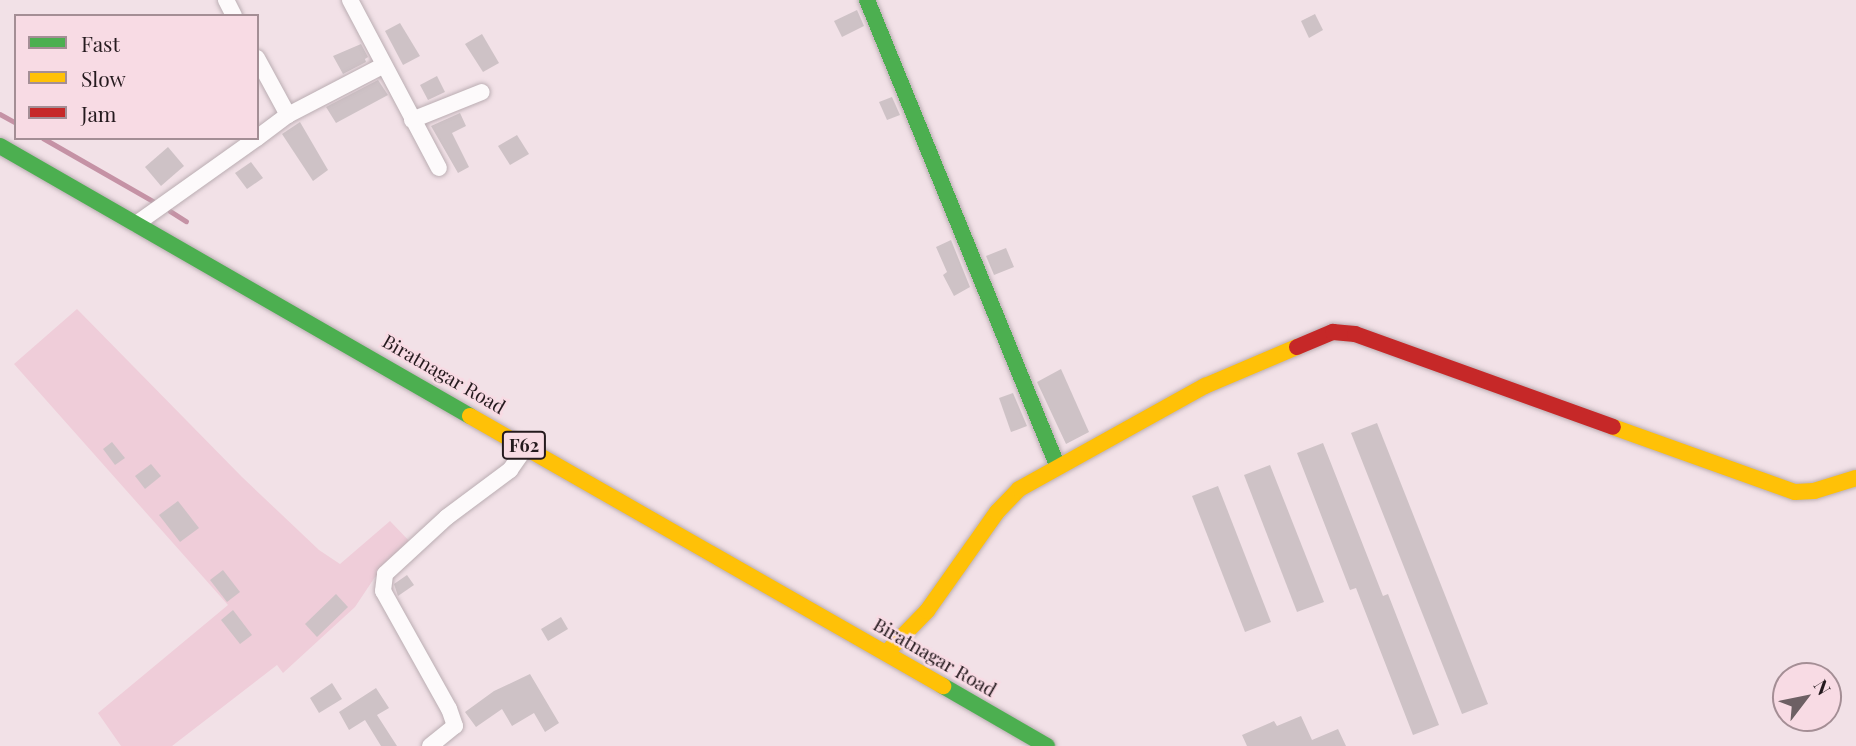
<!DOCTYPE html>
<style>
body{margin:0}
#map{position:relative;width:1856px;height:746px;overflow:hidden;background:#f2e1e7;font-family:"Playfair Display",serif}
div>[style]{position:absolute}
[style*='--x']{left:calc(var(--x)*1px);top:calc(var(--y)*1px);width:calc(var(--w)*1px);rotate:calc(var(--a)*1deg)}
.green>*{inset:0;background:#efcdd9}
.stream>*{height:4.5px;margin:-2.25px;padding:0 2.25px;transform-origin:2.25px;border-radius:2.25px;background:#c592a5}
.building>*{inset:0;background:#cec2c6}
.roads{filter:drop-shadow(0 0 2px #baadb2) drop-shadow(0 0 2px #baadb2)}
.street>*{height:16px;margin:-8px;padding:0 8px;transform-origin:8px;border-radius:8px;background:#fdfafb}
.fast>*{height:16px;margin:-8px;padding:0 8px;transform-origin:8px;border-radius:8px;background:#4caf50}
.slow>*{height:16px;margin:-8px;padding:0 8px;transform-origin:8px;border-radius:8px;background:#ffc107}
.jam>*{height:16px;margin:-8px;padding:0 8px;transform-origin:8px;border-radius:8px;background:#c62828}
span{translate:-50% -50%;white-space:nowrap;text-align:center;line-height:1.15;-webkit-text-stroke:5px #f8dbe4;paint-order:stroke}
.shield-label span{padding:2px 5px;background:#f8dbe4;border:2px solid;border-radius:5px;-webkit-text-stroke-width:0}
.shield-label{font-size:18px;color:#251a1e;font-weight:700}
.street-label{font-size:19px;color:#251a1e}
.legend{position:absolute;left:14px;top:14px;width:245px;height:126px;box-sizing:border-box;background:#f8dbe4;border:2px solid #a48e95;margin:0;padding:9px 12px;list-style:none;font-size:21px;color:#251a1e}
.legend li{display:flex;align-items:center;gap:14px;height:35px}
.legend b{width:35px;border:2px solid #a48e95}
.north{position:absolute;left:1772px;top:662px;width:70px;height:70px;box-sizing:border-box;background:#f8dbe4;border:2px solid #a48e95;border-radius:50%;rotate:58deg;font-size:19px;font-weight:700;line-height:28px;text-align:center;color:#251a1e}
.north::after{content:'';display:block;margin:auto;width:24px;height:32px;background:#6d6064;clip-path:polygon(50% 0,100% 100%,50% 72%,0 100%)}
</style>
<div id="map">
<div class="green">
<i style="clip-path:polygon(77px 309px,242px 477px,319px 550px,340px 564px,390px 521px,414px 546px,385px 574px,375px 577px,355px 607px,283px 673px,277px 665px,172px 746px,121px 746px,98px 713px,228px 605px,14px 364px)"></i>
</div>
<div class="stream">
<i style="--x:0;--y:114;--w:18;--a:29"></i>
<i style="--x:43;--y:138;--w:127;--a:29.8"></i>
<i style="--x:170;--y:211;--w:19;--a:32"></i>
</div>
<div class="building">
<i style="clip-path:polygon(857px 10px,864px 26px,842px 37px,834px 21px)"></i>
<i style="clip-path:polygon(1315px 14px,1323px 30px,1309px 38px,1301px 21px)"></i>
<i style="clip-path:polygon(400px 23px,420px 56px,403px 65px,385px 31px)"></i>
<i style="clip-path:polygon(482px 34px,499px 63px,483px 72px,465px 44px)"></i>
<i style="clip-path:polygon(361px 44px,368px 57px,365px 59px,366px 62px,343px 74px,333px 56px)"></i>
<i style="clip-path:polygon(437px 76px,445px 92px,428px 100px,420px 85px)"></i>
<i style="clip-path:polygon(378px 80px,388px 95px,336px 123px,326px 107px)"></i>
<i style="clip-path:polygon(892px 97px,900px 115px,887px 120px,879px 102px)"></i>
<i style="clip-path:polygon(460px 113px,466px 126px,452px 133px,469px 167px,458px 173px,431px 126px)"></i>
<i style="clip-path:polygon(300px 122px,328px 170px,313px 181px,282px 134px)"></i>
<i style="clip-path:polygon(517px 135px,529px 154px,510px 165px,498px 146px)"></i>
<i style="clip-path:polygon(168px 147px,184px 166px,161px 186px,145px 167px)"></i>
<i style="clip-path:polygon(251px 162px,263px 178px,247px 189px,235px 173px)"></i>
<i style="clip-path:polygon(951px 240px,970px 287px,954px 296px,943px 275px,947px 272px,936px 247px)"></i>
<i style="clip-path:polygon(1006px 248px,1014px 267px,994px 275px,986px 256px)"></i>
<i style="clip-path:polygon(1061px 369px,1089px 432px,1066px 444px,1037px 382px)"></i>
<i style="clip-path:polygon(1013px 393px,1027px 426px,1011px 432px,999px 398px)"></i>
<i style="clip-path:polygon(1377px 423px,1488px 704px,1462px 714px,1351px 433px)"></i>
<i style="clip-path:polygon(112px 442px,125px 458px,115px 465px,103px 449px)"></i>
<i style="clip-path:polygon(1323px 443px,1383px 596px,1388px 594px,1439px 725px,1413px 735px,1356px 588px,1350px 590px,1297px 453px)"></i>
<i style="clip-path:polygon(151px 464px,161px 476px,145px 489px,135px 476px)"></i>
<i style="clip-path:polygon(1270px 465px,1324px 602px,1297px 612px,1244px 475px)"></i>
<i style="clip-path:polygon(1218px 486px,1271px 622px,1245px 632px,1192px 496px)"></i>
<i style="clip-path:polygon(178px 501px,199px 528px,180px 542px,159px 515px)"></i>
<i style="clip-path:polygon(223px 570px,240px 592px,227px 602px,210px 580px)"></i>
<i style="clip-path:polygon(407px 575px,414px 585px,398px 596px,394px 584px)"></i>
<i style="clip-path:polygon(336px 594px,348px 607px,317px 637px,305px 624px)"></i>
<i style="clip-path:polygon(233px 610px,252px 635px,240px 644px,221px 620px)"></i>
<i style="clip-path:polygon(561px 617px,568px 629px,548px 641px,541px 629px)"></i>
<i style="clip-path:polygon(530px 674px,559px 723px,545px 732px,534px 713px,512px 726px,502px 709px,476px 727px,465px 712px,494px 691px)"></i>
<i style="clip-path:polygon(332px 683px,342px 699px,319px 713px,310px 698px)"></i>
<i style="clip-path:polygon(376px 688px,389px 708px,377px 715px,397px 746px,381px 746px,365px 720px,349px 730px,339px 712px)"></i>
<i style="clip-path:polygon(1301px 716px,1312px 740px,1338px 729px,1346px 746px,1247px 746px,1242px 735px,1274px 721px,1277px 726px)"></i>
</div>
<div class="roads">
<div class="street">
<i style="--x:226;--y:0;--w:18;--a:63"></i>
<i style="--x:350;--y:0;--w:190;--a:62.1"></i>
<i style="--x:257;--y:58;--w:65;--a:61.5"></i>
<i style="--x:412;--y:120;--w:75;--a:-21.8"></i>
<i style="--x:257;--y:138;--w:39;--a:-37"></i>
<i style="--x:288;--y:115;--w:106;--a:-27.5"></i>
<i style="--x:136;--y:224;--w:148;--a:-35.4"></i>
<i style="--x:430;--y:746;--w:32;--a:-39"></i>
<i style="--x:455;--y:726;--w:18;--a:-109"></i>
<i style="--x:449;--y:709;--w:135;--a:-119.2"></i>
<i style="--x:383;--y:591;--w:17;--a:-83"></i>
<i style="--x:385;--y:574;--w:84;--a:-42.6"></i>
<i style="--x:447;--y:517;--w:79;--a:-36.7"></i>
<i style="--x:510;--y:470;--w:29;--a:-55"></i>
</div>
<div class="fast">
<i style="--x:867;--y:0;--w:502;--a:67.77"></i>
<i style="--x:0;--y:146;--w:542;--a:29.88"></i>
<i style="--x:943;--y:686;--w:120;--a:30"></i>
</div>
<div class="slow">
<i style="--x:470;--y:416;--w:545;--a:29.72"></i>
<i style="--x:1613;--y:427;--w:193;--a:19.7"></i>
<i style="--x:1795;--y:492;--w:19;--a:-3"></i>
<i style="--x:1814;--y:491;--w:44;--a:-17.2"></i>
<i style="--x:886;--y:653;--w:59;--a:-45.7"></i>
<i style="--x:927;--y:611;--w:121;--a:-54.7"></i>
<i style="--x:997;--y:512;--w:32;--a:-46"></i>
<i style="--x:1019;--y:489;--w:213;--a:-29"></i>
<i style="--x:1205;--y:386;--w:100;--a:-23"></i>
</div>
<div class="jam">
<i style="--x:1297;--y:347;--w:39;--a:-23"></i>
<i style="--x:1333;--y:332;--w:22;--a:5"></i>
<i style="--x:1355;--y:334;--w:274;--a:19.8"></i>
</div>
</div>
<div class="shield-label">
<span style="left:524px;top:445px">F62</span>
</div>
<div class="street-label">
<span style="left:444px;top:374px;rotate:30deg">Biratnagar Road</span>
<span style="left:935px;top:657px;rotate:30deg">Biratnagar Road</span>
</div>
<ul class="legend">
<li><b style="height:9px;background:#4caf50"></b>Fast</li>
<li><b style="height:9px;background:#ffc107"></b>Slow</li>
<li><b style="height:9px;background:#c62828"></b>Jam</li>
</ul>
<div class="north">N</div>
</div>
